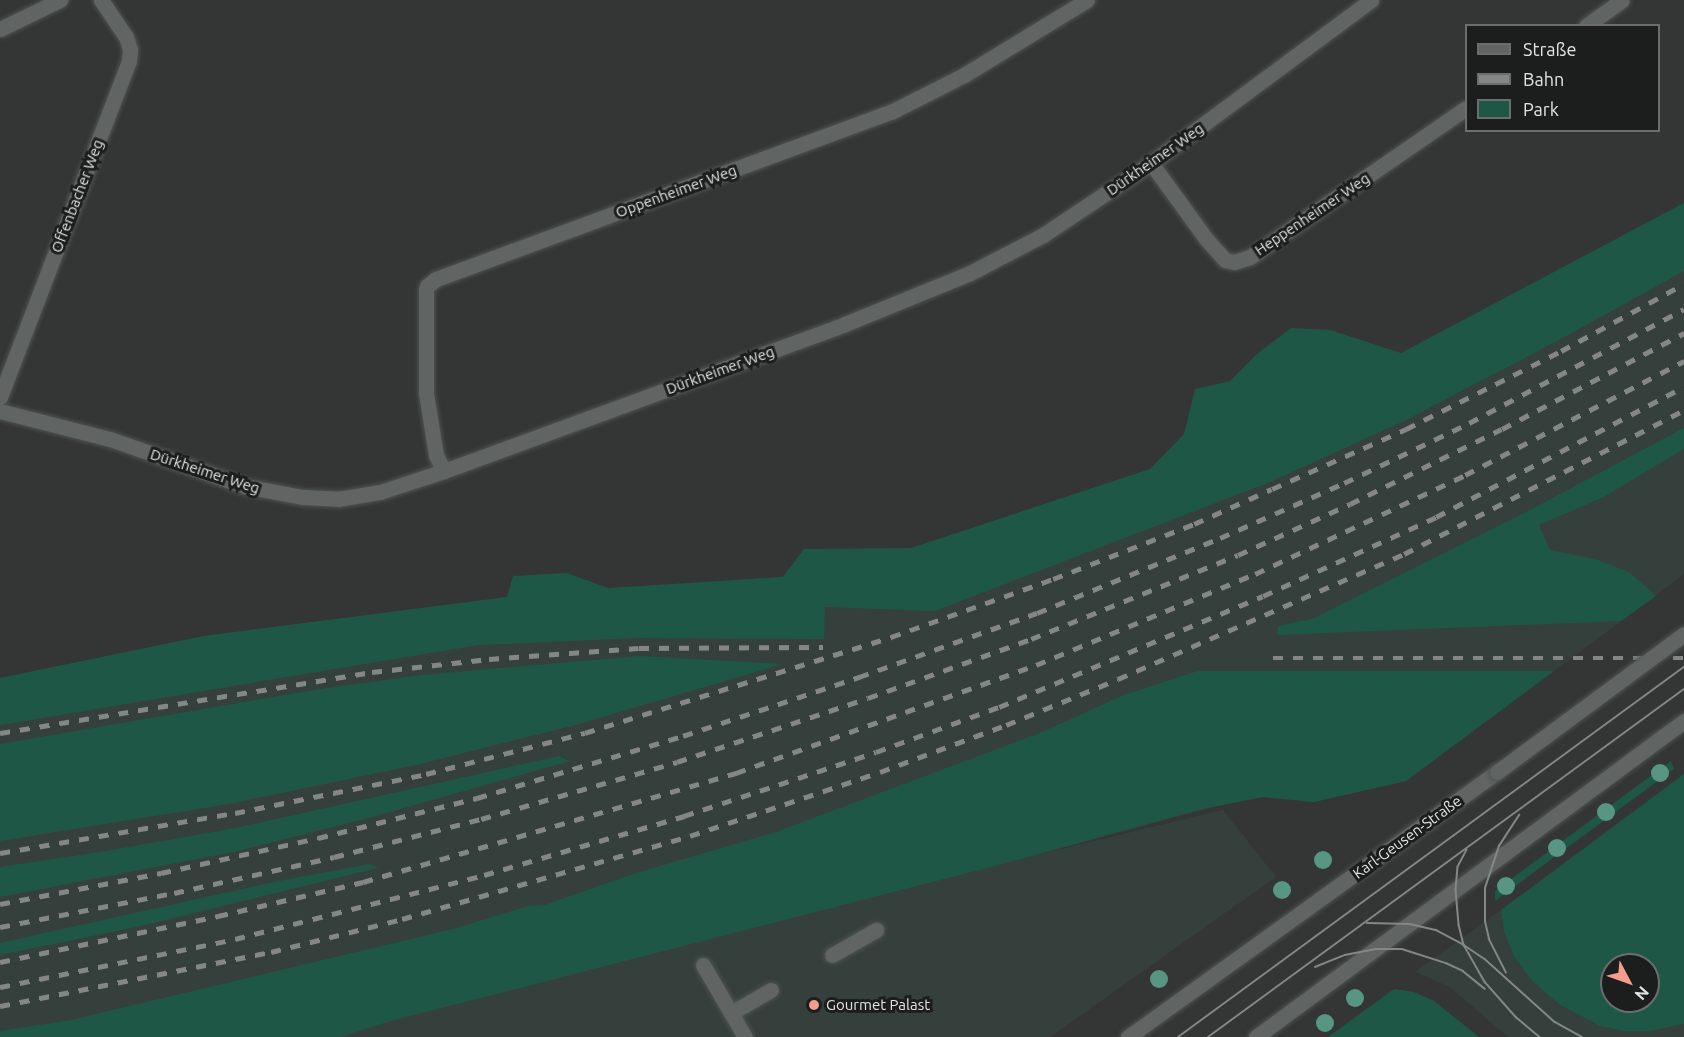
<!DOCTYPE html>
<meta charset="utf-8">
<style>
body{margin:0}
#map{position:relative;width:1684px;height:1037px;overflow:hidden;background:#333635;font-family:Ubuntu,sans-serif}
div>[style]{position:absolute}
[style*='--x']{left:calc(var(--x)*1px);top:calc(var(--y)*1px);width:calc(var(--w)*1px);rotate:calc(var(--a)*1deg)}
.built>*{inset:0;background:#35403c}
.green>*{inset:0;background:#1f5747}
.roads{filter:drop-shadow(0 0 2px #4e5250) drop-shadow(0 0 2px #4e5250)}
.lane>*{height:15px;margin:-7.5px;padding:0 7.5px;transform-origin:7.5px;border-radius:7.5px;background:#606463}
.street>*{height:15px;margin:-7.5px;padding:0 7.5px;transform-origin:7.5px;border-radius:7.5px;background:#606463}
.secondary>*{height:15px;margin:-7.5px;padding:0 7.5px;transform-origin:7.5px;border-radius:7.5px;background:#606463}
.tram>*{height:1.5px;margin:-0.75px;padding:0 0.75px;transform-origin:0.75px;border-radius:0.75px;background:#848786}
.rail>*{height:4.5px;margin-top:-2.25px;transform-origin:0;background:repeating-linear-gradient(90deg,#848786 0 10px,transparent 0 20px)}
.bridges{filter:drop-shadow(0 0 2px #4e5250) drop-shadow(0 0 2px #4e5250)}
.secondary-bridge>*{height:15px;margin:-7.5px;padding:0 7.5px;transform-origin:7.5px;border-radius:7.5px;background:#606463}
.trees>*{width:18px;height:18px;margin:-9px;border-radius:50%;background:#589582}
.dots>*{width:16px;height:16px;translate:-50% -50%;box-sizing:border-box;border:3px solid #1c1d1d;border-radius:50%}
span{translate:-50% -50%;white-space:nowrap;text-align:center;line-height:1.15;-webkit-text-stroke:6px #1c1d1d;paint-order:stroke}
.street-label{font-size:15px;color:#e3e5e4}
.poi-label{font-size:15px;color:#e3e5e4}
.left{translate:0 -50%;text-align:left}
.legend{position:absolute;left:1465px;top:24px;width:195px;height:108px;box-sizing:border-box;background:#1c1d1d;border:2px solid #6c6d6d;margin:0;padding:8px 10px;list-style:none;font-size:18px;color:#e3e5e4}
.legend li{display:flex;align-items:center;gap:12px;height:30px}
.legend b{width:30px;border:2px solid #6c6d6d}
.north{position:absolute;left:1600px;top:953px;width:60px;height:60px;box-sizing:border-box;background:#1c1d1d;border:2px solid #6c6d6d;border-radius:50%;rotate:131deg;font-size:16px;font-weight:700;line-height:24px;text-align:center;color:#e3e5e4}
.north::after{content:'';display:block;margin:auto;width:21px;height:27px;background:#f49d8c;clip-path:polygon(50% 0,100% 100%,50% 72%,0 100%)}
</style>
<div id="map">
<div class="built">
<i style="clip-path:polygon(1684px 203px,1684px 428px,1539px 524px,1604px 497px,1684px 449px,1684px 574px,1406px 781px,1314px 802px,1263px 797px,1244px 799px,1036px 855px,1223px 810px,1276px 877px,1050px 1037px,0 1037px,0 678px,204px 636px,508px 597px,912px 567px,1150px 469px,1401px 354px)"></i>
<i style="clip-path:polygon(1501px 910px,1504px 932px,1514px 956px,1532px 981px,1560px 1005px,1600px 1026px,1624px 1031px,1650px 1031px,1684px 1024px,1684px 1037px,1508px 1037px,1450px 987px,1415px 972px)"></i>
</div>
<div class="green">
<i style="clip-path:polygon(1684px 203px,1684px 271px,1557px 341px,1404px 421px,1270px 482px,935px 611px,825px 607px,824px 639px,638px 638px,479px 645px,0 725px,0 678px,204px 636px,507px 597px,513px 576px,567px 573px,608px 588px,783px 577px,804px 549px,911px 548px,1150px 469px,1184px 434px,1195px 389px,1230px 381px,1257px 354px,1291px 328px,1330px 330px,1401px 353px)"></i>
<i style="clip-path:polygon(1684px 428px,1684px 449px,1604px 497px,1539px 525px,1550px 550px,1595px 559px,1629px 572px,1656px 596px,1621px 621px,1277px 635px,1278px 626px,1312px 619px,1532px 509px)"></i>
<i style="clip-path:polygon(640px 656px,783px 664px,579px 724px,420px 764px,229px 804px,0 841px,0 744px,320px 689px,422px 675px)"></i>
<i style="clip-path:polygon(1198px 671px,1554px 671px,1406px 781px,1314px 802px,1263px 797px,1202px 809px,1006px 863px,387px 1022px,341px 1037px,0 1037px,0 1031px,71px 1020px,457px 928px,528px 906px,545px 905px,633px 874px,776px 832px,1040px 733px,1124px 695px)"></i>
<i style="clip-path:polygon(559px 756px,570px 761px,372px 817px,238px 851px,0 897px,0 867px,100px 852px,236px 828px)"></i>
<i style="clip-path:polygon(1671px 761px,1674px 769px,1495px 901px,1495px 891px)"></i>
<i style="clip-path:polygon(evenodd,1684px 774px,1684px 1024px,1650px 1031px,1624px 1031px,1600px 1026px,1560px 1005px,1532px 981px,1514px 956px,1504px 932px,1501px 910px,1684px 774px,1612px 965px,1648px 965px,1648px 1001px,1612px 1001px,1612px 965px)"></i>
<i style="clip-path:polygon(370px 864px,378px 868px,145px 925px,0 955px,0 943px,279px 881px)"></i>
<i style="clip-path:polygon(1394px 989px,1414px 992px,1434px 1001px,1479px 1037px,1328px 1037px)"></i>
</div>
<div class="roads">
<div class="lane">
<i style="--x:832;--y:955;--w:51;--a:-29.6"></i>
<i style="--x:703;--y:965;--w:83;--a:59.7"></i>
<i style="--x:731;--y:1013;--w:46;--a:-29.9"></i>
</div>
<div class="street">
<i style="--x:1586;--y:26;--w:44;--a:-35.8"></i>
<i style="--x:0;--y:29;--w:67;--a:-25.8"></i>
<i style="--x:1151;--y:163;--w:95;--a:54"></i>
<i style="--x:1207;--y:240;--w:27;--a:48"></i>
<i style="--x:1225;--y:260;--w:9;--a:13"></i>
<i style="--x:1234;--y:262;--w:17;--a:-17"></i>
<i style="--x:1250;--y:257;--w:262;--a:-34.6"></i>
<i style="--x:0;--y:397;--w:360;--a:-69"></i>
<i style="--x:129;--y:61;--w:12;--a:-85"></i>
<i style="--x:130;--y:49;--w:13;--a:-108"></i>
<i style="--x:126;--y:37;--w:45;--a:-124"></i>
<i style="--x:0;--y:411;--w:114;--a:14.3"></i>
<i style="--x:110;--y:439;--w:142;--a:19.3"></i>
<i style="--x:244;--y:486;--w:60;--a:10.6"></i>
<i style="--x:303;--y:497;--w:35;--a:3"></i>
<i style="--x:338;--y:499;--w:43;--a:-9.5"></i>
<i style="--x:380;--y:492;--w:67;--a:-18.2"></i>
<i style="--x:444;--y:471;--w:427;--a:-20.1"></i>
<i style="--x:845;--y:324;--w:135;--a:-22.2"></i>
<i style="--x:970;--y:273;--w:82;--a:-27.5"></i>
<i style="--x:1043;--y:235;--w:130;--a:-33.7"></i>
<i style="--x:1151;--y:163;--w:274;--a:-36.5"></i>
<i style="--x:444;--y:471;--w:18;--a:-117"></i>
<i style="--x:436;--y:455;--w:63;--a:-99.2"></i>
<i style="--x:426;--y:393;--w:103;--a:-90"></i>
<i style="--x:426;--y:290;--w:4;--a:-76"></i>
<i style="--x:427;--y:286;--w:11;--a:-38"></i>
<i style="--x:436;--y:279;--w:485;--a:-20.2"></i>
<i style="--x:891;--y:112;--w:82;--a:-26.9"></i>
<i style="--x:964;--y:75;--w:144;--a:-31.4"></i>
</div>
<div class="secondary">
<i style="--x:1128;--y:1037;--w:454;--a:-35.7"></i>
<i style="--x:1256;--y:1037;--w:532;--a:-36.44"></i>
</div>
</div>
<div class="tram">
<i style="--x:1467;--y:850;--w:19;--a:118"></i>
<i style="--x:1458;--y:867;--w:23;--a:95"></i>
<i style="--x:1456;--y:890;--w:35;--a:85"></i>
<i style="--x:1459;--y:925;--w:21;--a:76"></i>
<i style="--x:1464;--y:945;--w:43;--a:60.4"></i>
<i style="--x:1485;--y:982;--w:47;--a:48.5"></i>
<i style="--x:1516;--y:1017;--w:31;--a:40"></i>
<i style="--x:1367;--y:923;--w:43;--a:1.3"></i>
<i style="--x:1410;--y:924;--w:27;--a:13"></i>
<i style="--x:1436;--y:930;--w:32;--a:28"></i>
<i style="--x:1464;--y:945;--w:25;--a:34"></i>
<i style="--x:1485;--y:959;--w:94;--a:42"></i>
<i style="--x:1555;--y:1022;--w:31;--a:29"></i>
<i style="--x:1315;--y:967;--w:32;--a:-22"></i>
<i style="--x:1345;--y:955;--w:31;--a:-11"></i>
<i style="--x:1375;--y:949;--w:27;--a:0"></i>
<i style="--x:1402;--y:949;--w:46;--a:17.7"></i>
<i style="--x:1446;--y:963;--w:19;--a:25"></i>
<i style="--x:1463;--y:971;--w:28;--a:39"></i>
<i style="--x:1506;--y:973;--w:38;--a:-117"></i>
<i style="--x:1489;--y:939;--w:18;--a:-103"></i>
<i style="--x:1485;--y:921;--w:33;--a:-90"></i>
<i style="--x:1485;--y:888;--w:44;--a:-71.6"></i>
<i style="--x:1499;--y:846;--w:37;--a:-57"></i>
<i style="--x:1178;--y:1037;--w:627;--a:-36.18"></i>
<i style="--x:1208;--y:1037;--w:590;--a:-36.17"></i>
</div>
<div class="rail">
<i style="--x:1273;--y:658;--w:411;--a:0"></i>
<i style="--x:0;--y:733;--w:377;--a:-9.3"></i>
<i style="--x:372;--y:672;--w:118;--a:-6.3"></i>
<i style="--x:489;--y:659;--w:150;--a:-4.2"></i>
<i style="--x:639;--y:648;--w:184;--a:-0.3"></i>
<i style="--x:0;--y:853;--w:238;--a:-9.7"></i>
<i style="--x:235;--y:813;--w:195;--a:-11.5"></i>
<i style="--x:426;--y:774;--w:164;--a:-14.5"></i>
<i style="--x:585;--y:733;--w:321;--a:-17.4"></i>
<i style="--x:891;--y:637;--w:172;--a:-19.7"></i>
<i style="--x:1053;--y:579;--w:151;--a:-21.3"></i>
<i style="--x:1194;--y:524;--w:85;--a:-24.2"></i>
<i style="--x:1272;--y:489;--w:147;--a:-24.1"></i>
<i style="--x:1406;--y:429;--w:174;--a:-26.7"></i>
<i style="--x:1561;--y:351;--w:140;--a:-28.6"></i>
<i style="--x:0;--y:904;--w:164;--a:-10.9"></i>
<i style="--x:161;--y:873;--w:161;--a:-12.6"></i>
<i style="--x:318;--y:838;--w:164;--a:-14.1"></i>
<i style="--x:477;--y:798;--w:215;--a:-16.8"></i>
<i style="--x:683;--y:736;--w:186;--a:-18.5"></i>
<i style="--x:859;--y:677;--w:189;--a:-19.8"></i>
<i style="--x:1037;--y:613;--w:198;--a:-22.3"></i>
<i style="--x:1220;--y:538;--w:136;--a:-23.9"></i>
<i style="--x:1344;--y:483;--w:139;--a:-25.6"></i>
<i style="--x:1469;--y:423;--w:243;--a:-27.9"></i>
<i style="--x:0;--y:927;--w:177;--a:-11.1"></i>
<i style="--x:174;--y:893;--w:164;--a:-12.7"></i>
<i style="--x:334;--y:857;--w:152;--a:-14.5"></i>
<i style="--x:481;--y:819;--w:204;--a:-16.2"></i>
<i style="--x:677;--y:762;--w:201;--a:-18.5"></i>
<i style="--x:868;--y:698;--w:173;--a:-19.9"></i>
<i style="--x:1031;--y:639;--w:223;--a:-22.1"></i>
<i style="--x:1238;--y:555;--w:123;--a:-24.5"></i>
<i style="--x:1350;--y:504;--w:169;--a:-26.3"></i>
<i style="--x:1502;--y:429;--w:206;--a:-27.8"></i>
<i style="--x:0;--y:962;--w:223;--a:-11.9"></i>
<i style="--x:218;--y:916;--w:149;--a:-13.2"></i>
<i style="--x:363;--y:882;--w:389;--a:-16.3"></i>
<i style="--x:736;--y:773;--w:319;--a:-19.8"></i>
<i style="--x:1036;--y:665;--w:237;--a:-22.6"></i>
<i style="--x:1255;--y:574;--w:232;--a:-25.2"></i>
<i style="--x:1465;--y:475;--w:247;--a:-27.5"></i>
<i style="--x:0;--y:987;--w:240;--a:-11.5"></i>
<i style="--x:235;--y:939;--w:257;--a:-14.4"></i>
<i style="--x:484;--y:875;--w:209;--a:-16.4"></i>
<i style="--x:684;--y:816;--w:202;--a:-18.4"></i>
<i style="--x:876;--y:752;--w:131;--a:-20.1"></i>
<i style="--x:999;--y:707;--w:286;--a:-22.8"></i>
<i style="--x:1263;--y:596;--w:190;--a:-24.5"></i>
<i style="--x:1436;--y:517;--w:280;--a:-27.7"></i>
<i style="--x:0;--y:1006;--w:276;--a:-11.3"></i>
<i style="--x:271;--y:952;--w:135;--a:-14.1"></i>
<i style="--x:402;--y:919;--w:300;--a:-16.1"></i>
<i style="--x:690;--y:836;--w:200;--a:-18.6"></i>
<i style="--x:880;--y:772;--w:134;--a:-20.5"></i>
<i style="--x:1006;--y:725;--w:121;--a:-22.3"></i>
<i style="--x:1118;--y:679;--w:312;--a:-23.6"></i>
<i style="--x:1404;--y:554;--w:315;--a:-27.2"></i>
</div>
<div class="bridges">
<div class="secondary-bridge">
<i style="--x:1497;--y:772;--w:232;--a:-36.4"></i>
</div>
</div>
<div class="trees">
<i style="left:1660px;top:773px"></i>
<i style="left:1606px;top:812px"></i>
<i style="left:1557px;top:848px"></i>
<i style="left:1323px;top:860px"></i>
<i style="left:1506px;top:886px"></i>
<i style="left:1282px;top:890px"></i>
<i style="left:1159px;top:979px"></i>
<i style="left:1355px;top:998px"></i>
<i style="left:1325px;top:1023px"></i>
</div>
<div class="dots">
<i style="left:814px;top:1005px;background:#f49d8c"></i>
</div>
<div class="street-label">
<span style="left:1155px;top:159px;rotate:-35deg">Dürkheimer Weg</span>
<span style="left:676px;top:191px;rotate:-20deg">Oppenheimer Weg</span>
<span style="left:77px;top:196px;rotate:-69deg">Offenbacher Weg</span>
<span style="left:1312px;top:214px;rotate:-34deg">Heppenheimer Weg</span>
<span style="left:720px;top:370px;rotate:-20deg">Dürkheimer Weg</span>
<span style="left:205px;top:471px;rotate:18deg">Dürkheimer Weg</span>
<span style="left:1407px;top:837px;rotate:-36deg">Karl-Geusen-Straße</span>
</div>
<div class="poi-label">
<span class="left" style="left:826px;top:1005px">Gourmet Palast</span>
</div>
<ul class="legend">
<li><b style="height:8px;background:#606463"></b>Straße</li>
<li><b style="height:8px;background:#848786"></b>Bahn</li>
<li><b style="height:16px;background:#1f5747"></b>Park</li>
</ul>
<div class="north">N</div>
</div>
